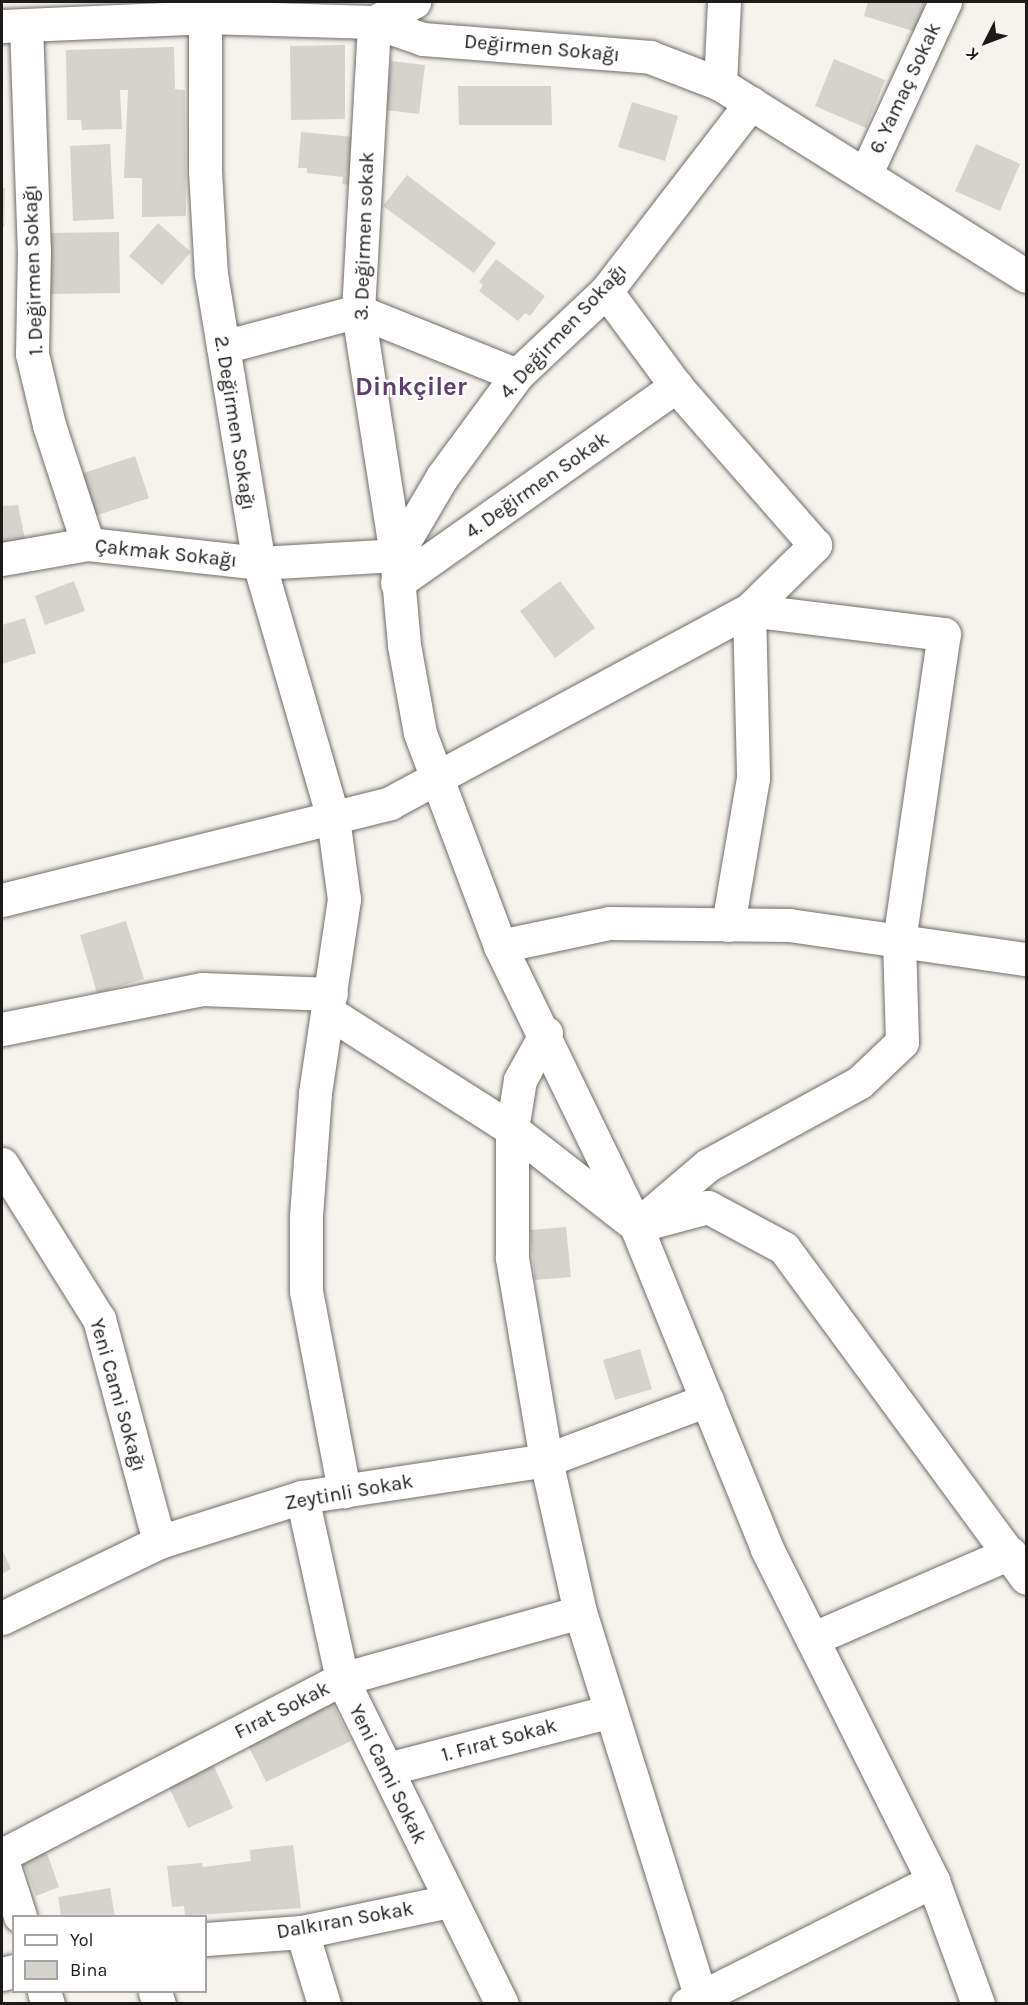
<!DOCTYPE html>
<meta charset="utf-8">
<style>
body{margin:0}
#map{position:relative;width:1028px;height:2005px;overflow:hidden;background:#f6f3ee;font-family:Karla,sans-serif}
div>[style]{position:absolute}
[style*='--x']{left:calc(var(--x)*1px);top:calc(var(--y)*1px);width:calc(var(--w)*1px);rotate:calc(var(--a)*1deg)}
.building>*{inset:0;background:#d6d2cd}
.roads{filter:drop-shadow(0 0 2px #706d69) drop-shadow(0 0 2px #706d69)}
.minor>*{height:33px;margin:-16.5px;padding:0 16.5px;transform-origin:16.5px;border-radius:16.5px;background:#fff}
span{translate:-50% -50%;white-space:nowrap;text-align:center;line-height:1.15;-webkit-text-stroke:4.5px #fff;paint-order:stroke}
.street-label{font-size:20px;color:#1c1b19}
.district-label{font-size:26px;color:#603c75;font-weight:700}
.frame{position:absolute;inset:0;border:3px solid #1c1b19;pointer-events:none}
.legend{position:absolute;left:12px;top:1915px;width:195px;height:78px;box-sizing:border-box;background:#fff;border:2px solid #a4a4a3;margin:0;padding:8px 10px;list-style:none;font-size:18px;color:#1c1b19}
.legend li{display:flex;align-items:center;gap:12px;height:30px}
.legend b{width:30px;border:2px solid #a4a4a3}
.north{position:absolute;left:956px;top:12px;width:60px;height:60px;-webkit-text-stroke:4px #fff;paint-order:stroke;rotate:228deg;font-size:16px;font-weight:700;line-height:24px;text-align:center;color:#1c1b19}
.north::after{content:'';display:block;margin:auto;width:21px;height:27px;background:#1c1b19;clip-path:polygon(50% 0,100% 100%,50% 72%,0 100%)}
</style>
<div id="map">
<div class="building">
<i style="clip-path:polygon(868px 2px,925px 2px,916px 32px,864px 16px)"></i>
<i style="clip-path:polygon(345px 45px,345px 119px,291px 120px,290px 46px)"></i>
<i style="clip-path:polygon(174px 47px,175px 89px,185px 90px,186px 216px,142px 217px,142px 178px,124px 178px,128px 90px,120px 90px,122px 129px,82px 130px,81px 120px,67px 120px,66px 50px)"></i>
<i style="clip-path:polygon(834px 59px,885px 80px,866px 128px,815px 106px)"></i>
<i style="clip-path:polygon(391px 61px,425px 65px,419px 114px,385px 110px)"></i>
<i style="clip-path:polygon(458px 86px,551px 86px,552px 125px,459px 125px)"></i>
<i style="clip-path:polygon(632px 102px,678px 116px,665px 161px,618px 147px)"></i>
<i style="clip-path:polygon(301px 132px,365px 138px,361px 186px,342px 184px,343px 177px,307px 173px,307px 168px,298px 168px)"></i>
<i style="clip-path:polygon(110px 144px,114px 219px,73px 221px,70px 146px)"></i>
<i style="clip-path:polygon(976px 144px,1020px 164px,1000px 211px,955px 191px)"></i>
<i style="clip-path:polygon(407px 175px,496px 243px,474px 273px,383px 206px)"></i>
<i style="clip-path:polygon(2px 188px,5px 188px,4px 227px,2px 227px)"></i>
<i style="clip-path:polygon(158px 223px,191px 252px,162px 285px,129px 256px)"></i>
<i style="clip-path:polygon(119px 232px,120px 293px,48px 294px,47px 233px)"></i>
<i style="clip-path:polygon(496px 259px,545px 296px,530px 316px,525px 313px,518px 321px,479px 291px,483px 285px,479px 282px)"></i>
<i style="clip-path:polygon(135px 456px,149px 498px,95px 516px,81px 474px)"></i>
<i style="clip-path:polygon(18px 505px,26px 544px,2px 547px,2px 506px)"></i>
<i style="clip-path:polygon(74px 581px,85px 611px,45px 625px,35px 596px)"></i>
<i style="clip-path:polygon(560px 581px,595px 628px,555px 658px,520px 611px)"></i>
<i style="clip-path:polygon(25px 618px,36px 653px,2px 664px,2px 625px)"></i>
<i style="clip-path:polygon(126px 921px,144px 979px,97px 993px,80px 935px)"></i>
<i style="clip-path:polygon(566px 1227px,571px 1277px,535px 1280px,530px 1230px)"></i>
<i style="clip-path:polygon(640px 1349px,652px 1389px,615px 1400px,603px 1360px)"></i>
<i style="clip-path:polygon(2px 1549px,11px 1569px,2px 1574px)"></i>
<i style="clip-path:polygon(332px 1702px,351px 1741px,266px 1782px,247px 1743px)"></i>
<i style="clip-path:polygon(212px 1762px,233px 1808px,188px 1828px,167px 1783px)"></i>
<i style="clip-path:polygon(293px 1845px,301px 1908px,185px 1916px,184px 1906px,172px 1907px,167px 1866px,202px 1863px,203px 1867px,251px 1861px,250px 1850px)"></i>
<i style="clip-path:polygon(46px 1850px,59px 1887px,36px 1896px,22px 1859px)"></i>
<i style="clip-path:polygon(110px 1888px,115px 1916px,61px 1916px,58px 1897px)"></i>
</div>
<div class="roads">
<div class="minor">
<i style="--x:205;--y:17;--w:154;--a:90"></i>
<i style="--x:205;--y:171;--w:103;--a:86.7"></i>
<i style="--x:211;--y:274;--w:293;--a:80.6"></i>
<i style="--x:259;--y:563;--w:266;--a:73.8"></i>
<i style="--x:333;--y:818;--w:82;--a:82.3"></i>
<i style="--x:344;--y:899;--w:196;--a:98.5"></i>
<i style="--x:315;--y:1093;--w:124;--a:94.2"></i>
<i style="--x:306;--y:1217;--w:74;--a:90"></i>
<i style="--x:306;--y:1291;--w:204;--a:79.2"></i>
<i style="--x:26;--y:25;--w:225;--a:88"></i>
<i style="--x:34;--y:250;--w:104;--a:91.1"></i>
<i style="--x:32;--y:354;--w:73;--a:76.5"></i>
<i style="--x:49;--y:425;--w:125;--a:71.9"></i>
<i style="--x:2;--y:26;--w:203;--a:-2.5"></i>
<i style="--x:205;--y:17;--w:169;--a:1.7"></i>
<i style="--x:374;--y:22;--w:52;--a:19.1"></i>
<i style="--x:423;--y:39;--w:228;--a:4.5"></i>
<i style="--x:650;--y:57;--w:75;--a:21.1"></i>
<i style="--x:720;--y:84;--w:361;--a:32.1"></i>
<i style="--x:720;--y:84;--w:82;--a:-87.2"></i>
<i style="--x:751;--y:103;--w:237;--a:127.6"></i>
<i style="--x:606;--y:291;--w:122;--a:136.7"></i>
<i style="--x:517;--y:375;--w:127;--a:126.3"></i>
<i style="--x:442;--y:477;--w:91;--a:120.5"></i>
<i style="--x:396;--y:555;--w:90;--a:84.9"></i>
<i style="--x:404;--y:645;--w:89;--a:79.7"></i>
<i style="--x:420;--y:733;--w:228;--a:69.4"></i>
<i style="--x:500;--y:946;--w:311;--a:64.1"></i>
<i style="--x:636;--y:1226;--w:349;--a:67.9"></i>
<i style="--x:767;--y:1549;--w:371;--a:63.4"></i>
<i style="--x:933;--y:1881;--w:131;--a:69.9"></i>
<i style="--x:865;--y:175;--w:191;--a:-65.2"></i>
<i style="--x:223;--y:347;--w:140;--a:-14.9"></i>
<i style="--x:358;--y:311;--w:171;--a:21.9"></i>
<i style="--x:2;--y:559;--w:87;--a:-9.9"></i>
<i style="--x:88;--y:544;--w:172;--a:6.3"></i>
<i style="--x:259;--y:563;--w:137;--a:-3.3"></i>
<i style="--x:396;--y:555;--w:247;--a:-98.9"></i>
<i style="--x:358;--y:311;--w:289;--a:-86.8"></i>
<i style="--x:374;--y:22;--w:45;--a:-26.6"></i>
<i style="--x:397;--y:583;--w:342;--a:-35.2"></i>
<i style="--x:2;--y:900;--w:400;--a:-14"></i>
<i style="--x:390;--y:803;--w:408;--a:-28.3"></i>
<i style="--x:749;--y:610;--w:93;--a:-44.6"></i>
<i style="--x:815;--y:545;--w:211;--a:-131.2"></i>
<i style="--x:676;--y:386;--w:118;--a:-126.4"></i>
<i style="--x:500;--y:946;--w:111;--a:-11.9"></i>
<i style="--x:609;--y:923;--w:180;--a:0.6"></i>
<i style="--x:789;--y:925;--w:239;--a:8.2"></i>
<i style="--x:328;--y:1012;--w:218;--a:32.5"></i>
<i style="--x:512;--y:1129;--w:150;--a:37.9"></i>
<i style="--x:2;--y:1029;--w:204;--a:-11.3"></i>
<i style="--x:202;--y:989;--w:129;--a:2.2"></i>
<i style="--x:546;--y:1033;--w:54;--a:119"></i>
<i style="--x:520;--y:1080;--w:50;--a:99.3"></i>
<i style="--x:512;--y:1129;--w:129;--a:90"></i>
<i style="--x:512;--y:1258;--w:205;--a:80.4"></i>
<i style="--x:546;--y:1460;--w:156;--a:77.4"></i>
<i style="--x:580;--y:1612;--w:404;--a:72.6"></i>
<i style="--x:2;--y:1164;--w:183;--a:58"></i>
<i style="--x:99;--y:1319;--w:231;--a:74.9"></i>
<i style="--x:644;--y:1224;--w:66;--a:-14.9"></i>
<i style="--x:708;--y:1207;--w:86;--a:28.3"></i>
<i style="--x:784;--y:1248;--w:409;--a:53.7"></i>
<i style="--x:636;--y:1226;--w:94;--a:-40.3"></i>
<i style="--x:708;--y:1165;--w:173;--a:-28.6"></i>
<i style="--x:860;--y:1082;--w:58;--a:-43.6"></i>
<i style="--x:902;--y:1042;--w:101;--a:-91.7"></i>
<i style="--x:899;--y:941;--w:310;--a:-81.7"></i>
<i style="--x:944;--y:634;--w:196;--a:-173"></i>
<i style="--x:749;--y:610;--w:168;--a:88.6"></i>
<i style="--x:753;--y:778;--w:149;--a:99.7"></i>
<i style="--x:302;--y:1497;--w:186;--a:77.6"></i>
<i style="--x:342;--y:1679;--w:362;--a:63.8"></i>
<i style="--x:2;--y:1618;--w:174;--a:-25.8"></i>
<i style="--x:159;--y:1542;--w:150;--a:-17.5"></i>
<i style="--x:302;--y:1497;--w:247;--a:-8.6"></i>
<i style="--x:546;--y:1460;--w:172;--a:-20.4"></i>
<i style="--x:812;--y:1639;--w:216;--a:-23.5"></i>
<i style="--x:387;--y:1769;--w:231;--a:-14.5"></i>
<i style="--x:2;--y:1855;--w:383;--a:-27.4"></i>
<i style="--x:342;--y:1679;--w:247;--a:-15.7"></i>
<i style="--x:2;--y:1860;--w:59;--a:72.2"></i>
<i style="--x:302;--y:1932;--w:75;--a:73"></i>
<i style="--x:206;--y:1939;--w:96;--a:-4.2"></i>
<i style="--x:302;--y:1932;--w:150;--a:-11.9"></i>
<i style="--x:2;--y:1974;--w:12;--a:-14"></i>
<i style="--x:44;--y:1992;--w:13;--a:72"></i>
<i style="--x:155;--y:1992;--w:13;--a:72"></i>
<i style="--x:687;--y:2004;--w:275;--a:-26.6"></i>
</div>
</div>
<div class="street-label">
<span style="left:542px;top:48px;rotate:5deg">Değirmen Sokağı</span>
<span style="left:905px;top:88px;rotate:-65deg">6. Yamaç Sokak</span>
<span style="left:364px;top:236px;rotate:-88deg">3. Değirmen sokak</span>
<span style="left:33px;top:270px;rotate:-92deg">1. Değirmen Sokağı</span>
<span style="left:563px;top:331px;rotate:-47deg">4. Değirmen Sokağı</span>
<span style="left:235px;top:423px;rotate:81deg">2. Değirmen Sokağı</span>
<span style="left:537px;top:485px;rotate:-35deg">4. Değirmen Sokak</span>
<span style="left:166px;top:553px;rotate:6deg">Çakmak Sokağı</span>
<span style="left:118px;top:1395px;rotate:74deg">Yeni Cami Sokağı</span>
<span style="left:349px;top:1492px;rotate:-10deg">Zeytinli Sokak</span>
<span style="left:282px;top:1710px;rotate:-27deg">Fırat Sokak</span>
<span style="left:499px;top:1740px;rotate:-15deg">1. Fırat Sokak</span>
<span style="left:388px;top:1774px;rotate:64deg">Yeni Cami Sokak</span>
<span style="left:345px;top:1920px;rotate:-10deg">Dalkıran Sokak</span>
</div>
<div class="district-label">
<span style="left:411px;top:387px">Dinkçiler</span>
</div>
<div class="frame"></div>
<ul class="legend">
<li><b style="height:8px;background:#fff"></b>Yol</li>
<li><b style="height:16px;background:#d6d2cd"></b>Bina</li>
</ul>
<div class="north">K</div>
</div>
